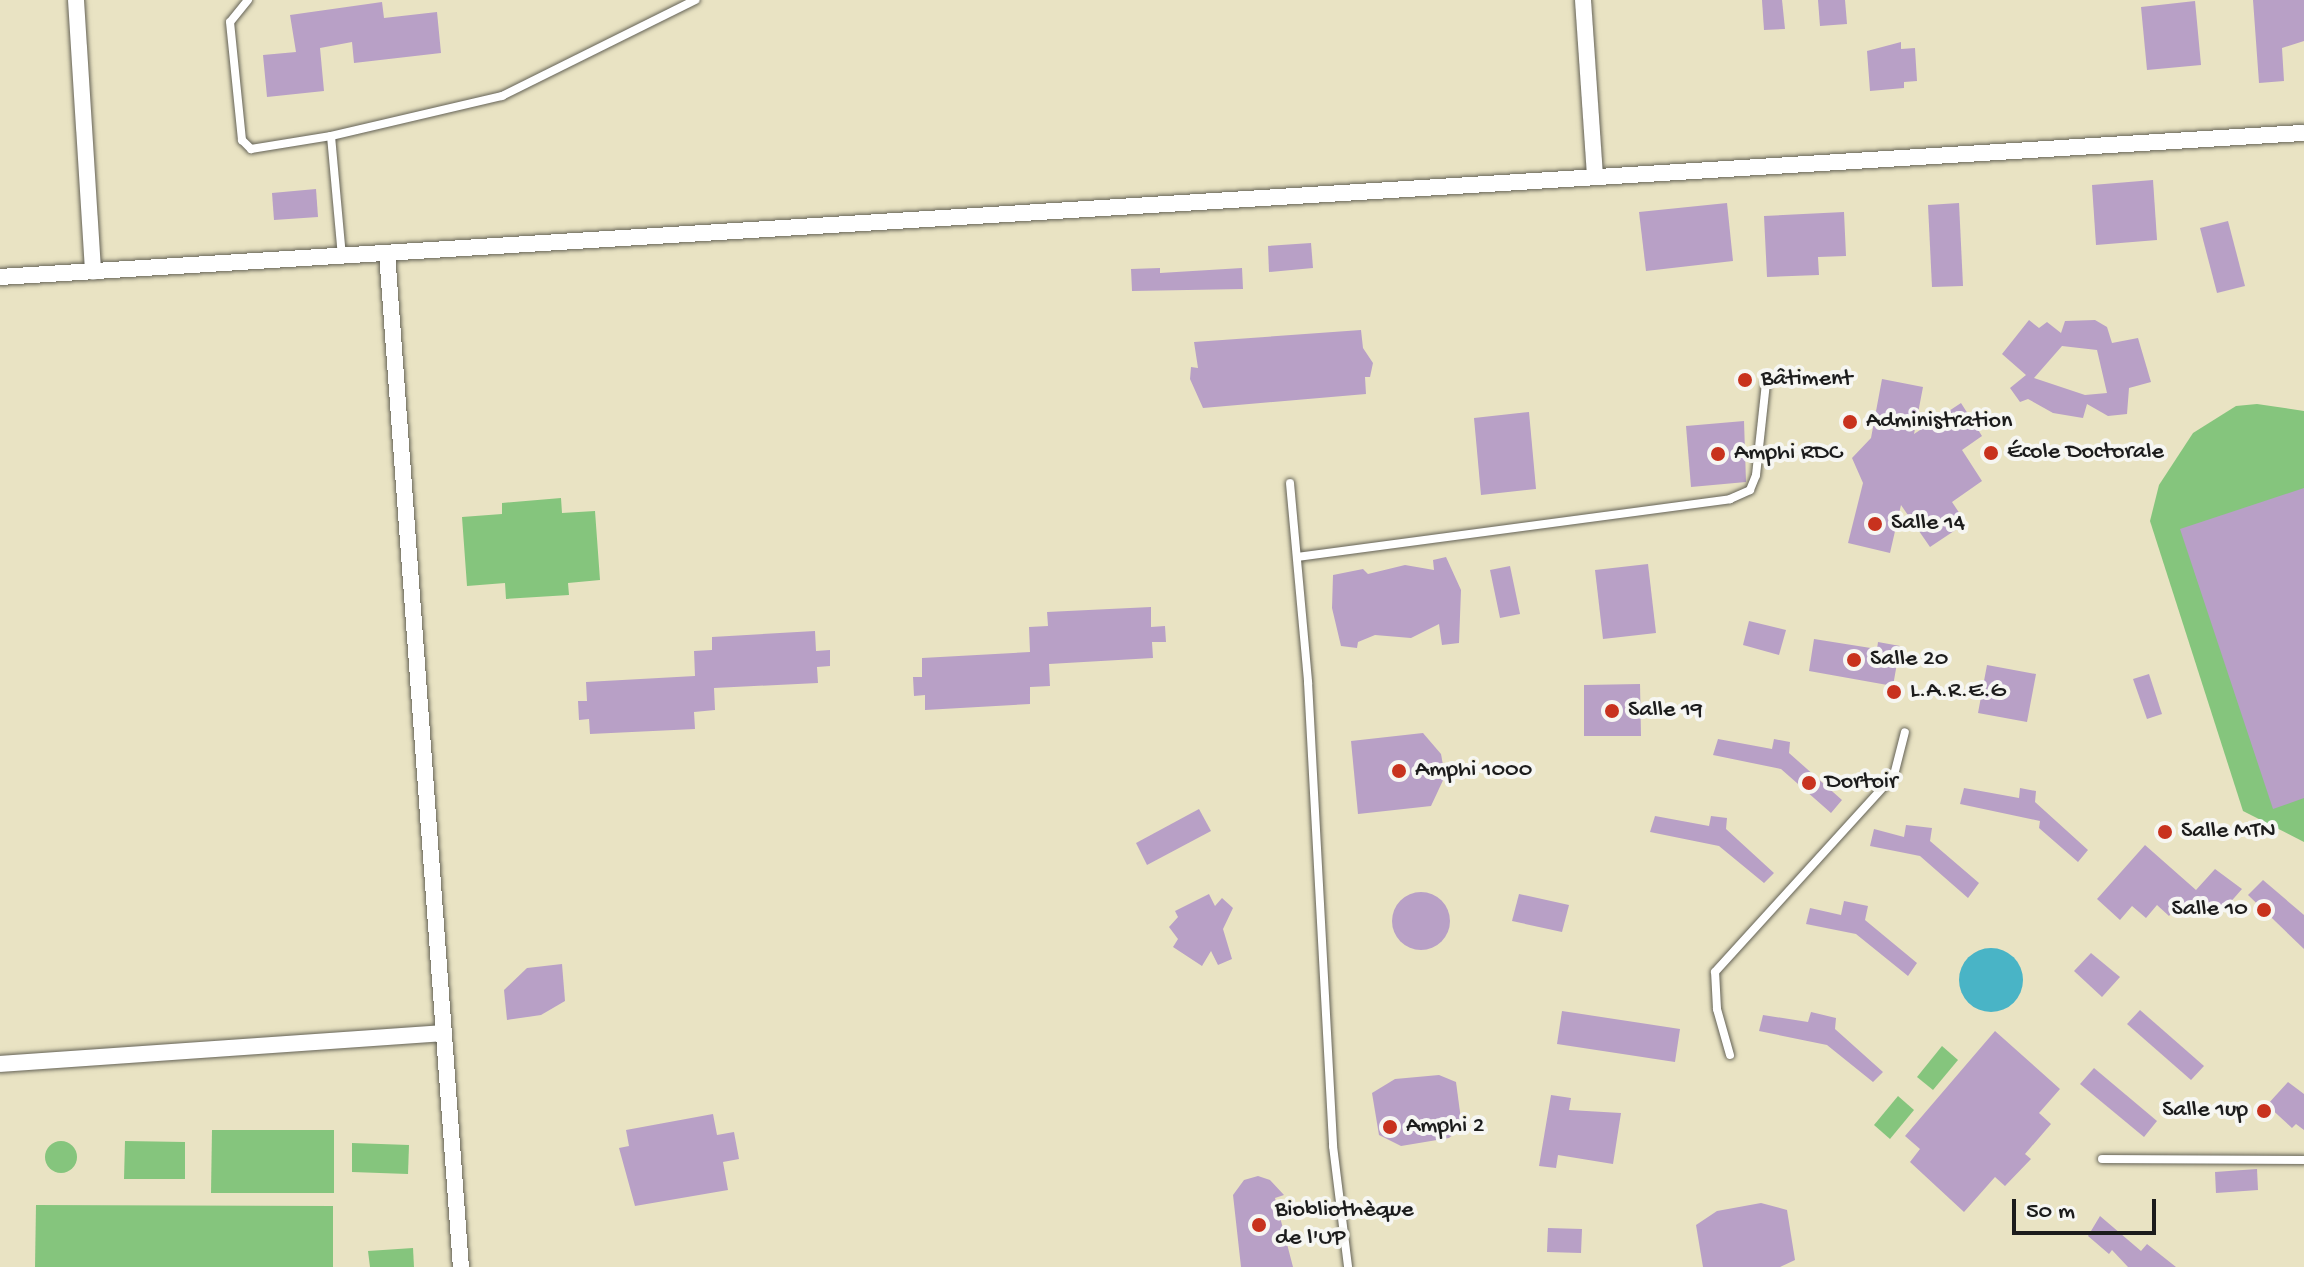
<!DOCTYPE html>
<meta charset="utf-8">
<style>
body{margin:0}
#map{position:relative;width:2304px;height:1267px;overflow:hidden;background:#e9e3c3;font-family:"Gochi Hand",sans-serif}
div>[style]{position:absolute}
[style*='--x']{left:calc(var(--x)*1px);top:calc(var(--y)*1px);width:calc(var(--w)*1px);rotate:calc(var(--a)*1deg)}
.green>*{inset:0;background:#85c57d}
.round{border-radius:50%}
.water>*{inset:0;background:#49b4c6}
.building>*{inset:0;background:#b8a0c6}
.roads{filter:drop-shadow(0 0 2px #646256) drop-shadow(0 0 2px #646256)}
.service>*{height:8px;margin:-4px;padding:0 4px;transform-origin:4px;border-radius:4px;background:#fff}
.minor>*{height:16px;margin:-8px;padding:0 8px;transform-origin:8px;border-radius:8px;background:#fff}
.dots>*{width:22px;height:22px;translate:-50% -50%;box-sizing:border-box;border:4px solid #f6f6f2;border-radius:50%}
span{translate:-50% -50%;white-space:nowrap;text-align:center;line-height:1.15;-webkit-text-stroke:8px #f6f6f2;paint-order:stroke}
.poi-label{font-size:24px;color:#1c1c1c}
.left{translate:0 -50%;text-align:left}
.right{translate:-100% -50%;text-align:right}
.scale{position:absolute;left:2012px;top:1199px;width:144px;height:36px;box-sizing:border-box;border:4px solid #1c1c1c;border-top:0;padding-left:10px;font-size:24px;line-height:28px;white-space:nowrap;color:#1c1c1c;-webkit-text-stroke:6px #f6f6f2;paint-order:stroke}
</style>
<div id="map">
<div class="green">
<i style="clip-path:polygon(2257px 404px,2304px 411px,2304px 842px,2243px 811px,2150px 521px,2159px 485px,2193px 433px,2236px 406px)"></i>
<i style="clip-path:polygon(561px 498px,562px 513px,595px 511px,600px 580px,568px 583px,569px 595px,506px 599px,505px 583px,467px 586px,462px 517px,502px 514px,502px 503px)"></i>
<i style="clip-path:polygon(1942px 1046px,1958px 1060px,1933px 1090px,1917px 1077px)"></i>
<i style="clip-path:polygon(1898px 1096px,1914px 1110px,1890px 1139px,1874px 1125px)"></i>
<i style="clip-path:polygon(212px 1130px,334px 1130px,334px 1193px,211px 1193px)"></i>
<i class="round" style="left:45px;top:1141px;width:32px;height:32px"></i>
<i style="clip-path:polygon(125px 1141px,185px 1142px,185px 1179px,124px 1179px)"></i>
<i style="clip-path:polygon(352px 1143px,409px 1145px,408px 1174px,352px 1172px)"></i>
<i style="clip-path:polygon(36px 1205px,333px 1206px,333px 1267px,35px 1267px)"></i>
<i style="clip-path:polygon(413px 1248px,414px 1267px,370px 1267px,368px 1251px)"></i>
</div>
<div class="water">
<i class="round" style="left:1959px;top:948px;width:64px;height:64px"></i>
</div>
<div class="building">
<i style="clip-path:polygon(1762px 0,1782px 0,1785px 29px,1764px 30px)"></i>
<i style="clip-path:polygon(1818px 0,1845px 0,1847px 24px,1820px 26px)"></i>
<i style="clip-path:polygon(2253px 0,2304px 0,2304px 41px,2282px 48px,2284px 81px,2259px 83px)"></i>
<i style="clip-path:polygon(2195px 1px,2201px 65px,2147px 70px,2141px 7px)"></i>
<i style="clip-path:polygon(382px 2px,384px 18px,437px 12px,441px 53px,354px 63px,352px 42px,320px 48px,324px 91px,267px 97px,263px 55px,296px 52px,290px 15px)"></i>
<i style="clip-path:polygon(1901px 42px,1901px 49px,1915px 48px,1917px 81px,1904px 82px,1904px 88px,1870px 91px,1867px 51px)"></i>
<i style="clip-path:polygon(2153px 180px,2157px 240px,2096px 245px,2092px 185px)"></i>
<i style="clip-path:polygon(316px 189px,318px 217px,274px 220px,272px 193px)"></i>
<i style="clip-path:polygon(1727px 203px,1733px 261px,1646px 271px,1639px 212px)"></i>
<i style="clip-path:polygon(1959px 203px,1963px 286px,1932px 287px,1928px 205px)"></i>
<i style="clip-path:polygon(1844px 212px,1846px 256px,1818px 257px,1819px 275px,1767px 277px,1764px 216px)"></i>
<i style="clip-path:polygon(2228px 221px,2245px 286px,2217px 293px,2200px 228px)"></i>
<i style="clip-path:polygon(1311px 243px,1313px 268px,1269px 272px,1268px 246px)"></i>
<i style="clip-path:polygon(1160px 268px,1160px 273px,1242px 268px,1243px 289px,1132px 291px,1131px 269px)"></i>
<i style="clip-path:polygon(evenodd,2029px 320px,2039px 328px,2047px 322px,2061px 333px,2065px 321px,2095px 320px,2107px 327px,2112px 343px,2138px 338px,2151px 382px,2129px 388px,2127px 414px,2108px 416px,2087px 404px,2083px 418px,2053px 413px,2028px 399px,2020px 402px,2010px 388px,2026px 375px,2002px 354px,2029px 320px,2062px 346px,2097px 350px,2107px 393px,2085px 395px,2034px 378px,2062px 346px)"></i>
<i style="clip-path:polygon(1361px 330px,1363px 348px,1373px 363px,1370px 377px,1365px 377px,1366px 394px,1203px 408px,1190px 379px,1191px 367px,1198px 368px,1194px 342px)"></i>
<i style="clip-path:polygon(1882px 379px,1923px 387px,1914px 434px,1961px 403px,1982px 436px,1962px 450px,1982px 481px,1952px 502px,1966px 523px,1930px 547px,1901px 505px,1890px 553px,1848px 543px,1863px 483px,1852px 458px,1871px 438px)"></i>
<i style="clip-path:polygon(1529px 412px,1536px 489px,1481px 495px,1474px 418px)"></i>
<i style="clip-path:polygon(1744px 421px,1746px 482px,1691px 487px,1686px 426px)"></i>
<i style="clip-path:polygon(2304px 488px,2304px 798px,2273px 809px,2180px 529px)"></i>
<i style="clip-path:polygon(1446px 557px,1461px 590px,1459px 643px,1442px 645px,1439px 624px,1411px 638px,1375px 635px,1358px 642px,1357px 648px,1341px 646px,1332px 608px,1333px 575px,1363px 569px,1368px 574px,1405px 565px,1434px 570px,1433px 560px)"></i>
<i style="clip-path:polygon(1648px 564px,1656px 633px,1603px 639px,1595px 570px)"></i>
<i style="clip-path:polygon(1510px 566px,1520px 614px,1500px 618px,1490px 570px)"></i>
<i style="clip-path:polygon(1151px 607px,1151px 627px,1165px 626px,1166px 642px,1152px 642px,1153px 658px,1049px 664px,1050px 686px,1030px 687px,1030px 704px,925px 710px,925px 695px,914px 696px,913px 677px,922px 677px,922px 658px,1030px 652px,1029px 627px,1048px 626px,1047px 612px)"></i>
<i style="clip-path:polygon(1749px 621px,1786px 630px,1779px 655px,1743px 645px)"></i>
<i style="clip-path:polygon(815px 631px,816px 651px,830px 650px,830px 666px,817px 667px,818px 683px,714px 688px,715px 710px,694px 712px,695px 729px,590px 734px,589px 719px,579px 720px,578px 701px,587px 701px,586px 682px,695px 676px,694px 651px,712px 650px,712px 637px)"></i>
<i style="clip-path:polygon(1814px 639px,1877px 649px,1878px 642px,1900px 646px,1893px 686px,1809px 671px)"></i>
<i style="clip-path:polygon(1987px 665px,2036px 674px,2027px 722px,1978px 713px)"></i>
<i style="clip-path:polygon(2149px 674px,2162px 714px,2147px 719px,2133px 679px)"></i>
<i style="clip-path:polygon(1640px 684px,1641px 736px,1584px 736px,1584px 685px)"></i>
<i style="clip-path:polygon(1423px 733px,1441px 754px,1445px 776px,1431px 806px,1358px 814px,1351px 741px)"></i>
<i style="clip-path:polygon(1718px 739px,1772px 749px,1774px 739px,1790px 742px,1789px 753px,1842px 800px,1831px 813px,1781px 769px,1713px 755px)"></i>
<i style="clip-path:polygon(1964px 788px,2019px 798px,2020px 788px,2036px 791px,2035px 802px,2088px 850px,2078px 862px,2039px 828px,2040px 821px,1960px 804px)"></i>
<i style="clip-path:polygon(1199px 809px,1211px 831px,1147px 865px,1136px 843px)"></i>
<i style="clip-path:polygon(1655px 816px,1709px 826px,1711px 816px,1727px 818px,1726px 829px,1774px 873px,1764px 883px,1719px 846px,1650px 832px)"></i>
<i style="clip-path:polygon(1906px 825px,1932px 828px,1930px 841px,1979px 883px,1968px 898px,1920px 856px,1870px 846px,1874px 829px,1904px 837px)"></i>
<i style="clip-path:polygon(2145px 845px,2196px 890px,2215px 869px,2242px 889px,2220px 914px,2205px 901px,2194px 914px,2180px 903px,2169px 916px,2157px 905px,2146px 918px,2132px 906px,2120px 920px,2097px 899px)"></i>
<i style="clip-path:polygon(2263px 880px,2304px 915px,2304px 949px,2248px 895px)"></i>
<i class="round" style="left:1392px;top:892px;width:58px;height:58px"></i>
<i style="clip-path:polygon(1209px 894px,1215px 906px,1222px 898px,1233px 908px,1223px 929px,1232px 959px,1218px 965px,1211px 951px,1202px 966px,1173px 947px,1178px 939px,1169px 927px,1178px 917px,1175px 911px)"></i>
<i style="clip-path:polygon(1519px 894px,1569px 905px,1562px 932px,1512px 921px)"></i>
<i style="clip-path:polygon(1844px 901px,1868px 906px,1865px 920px,1917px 963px,1908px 976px,1856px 934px,1806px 924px,1810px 908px,1841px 915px)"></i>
<i style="clip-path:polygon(2091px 953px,2120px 977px,2102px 997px,2074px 971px)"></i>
<i style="clip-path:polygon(562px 964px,565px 1001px,541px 1015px,507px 1020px,504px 990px,527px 968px)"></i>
<i style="clip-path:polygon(2140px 1010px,2204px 1066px,2191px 1080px,2127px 1024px)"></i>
<i style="clip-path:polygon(1562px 1011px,1680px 1029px,1675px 1062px,1557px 1044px)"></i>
<i style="clip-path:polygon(1811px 1012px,1836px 1018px,1835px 1029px,1883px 1072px,1873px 1082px,1827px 1045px,1759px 1031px,1763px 1015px,1808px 1022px)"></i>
<i style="clip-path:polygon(1995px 1031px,2060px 1089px,2039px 1113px,2051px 1124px,2025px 1154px,2031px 1159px,2005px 1186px,1995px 1177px,1964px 1212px,1910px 1162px,1920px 1149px,1905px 1136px)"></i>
<i style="clip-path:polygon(2094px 1068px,2157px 1121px,2144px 1137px,2080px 1084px)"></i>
<i style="clip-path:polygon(1439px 1075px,1456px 1082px,1462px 1127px,1449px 1138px,1401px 1146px,1379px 1135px,1372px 1093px,1395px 1079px)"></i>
<i style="clip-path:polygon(2288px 1082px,2304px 1094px,2304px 1130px,2296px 1124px,2292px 1128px,2267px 1105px)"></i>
<i style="clip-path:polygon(1551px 1095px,1571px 1098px,1569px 1110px,1621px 1113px,1613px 1164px,1558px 1155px,1556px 1168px,1539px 1166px)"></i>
<i style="clip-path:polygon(713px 1114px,717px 1135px,734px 1132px,739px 1159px,723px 1162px,728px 1190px,635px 1206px,619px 1148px,629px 1146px,626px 1130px)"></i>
<i style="clip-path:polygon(2257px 1169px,2258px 1190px,2216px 1193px,2215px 1172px)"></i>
<i style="clip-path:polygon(1258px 1176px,1270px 1180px,1284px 1195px,1275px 1198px,1293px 1267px,1241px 1267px,1233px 1195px,1244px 1180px)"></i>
<i style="clip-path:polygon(1761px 1203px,1787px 1210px,1795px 1260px,1780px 1267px,1703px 1267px,1696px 1225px,1717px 1211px)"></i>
<i style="clip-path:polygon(2100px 1216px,2141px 1251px,2147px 1244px,2176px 1267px,2128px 1267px,2112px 1250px,2109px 1254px,2088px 1236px)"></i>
<i style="clip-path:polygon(1548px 1228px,1582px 1229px,1581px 1253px,1547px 1252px)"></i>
</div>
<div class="roads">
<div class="service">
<i style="--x:248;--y:0;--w:28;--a:129"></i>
<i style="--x:230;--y:22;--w:119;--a:84.2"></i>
<i style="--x:242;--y:140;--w:13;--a:45"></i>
<i style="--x:251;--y:149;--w:81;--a:-9.2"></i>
<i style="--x:331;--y:136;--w:176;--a:-13.2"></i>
<i style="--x:502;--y:96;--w:216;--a:-26.4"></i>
<i style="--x:331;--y:136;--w:121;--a:84.8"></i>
<i style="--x:1290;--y:483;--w:200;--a:84.8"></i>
<i style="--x:1308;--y:682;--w:465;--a:86.9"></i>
<i style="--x:1333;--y:1146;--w:122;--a:82.9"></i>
<i style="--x:1297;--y:557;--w:437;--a:-7.6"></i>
<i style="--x:1730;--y:499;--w:22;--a:-24"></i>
<i style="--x:1750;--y:490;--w:16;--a:-68"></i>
<i style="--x:1756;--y:475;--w:93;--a:-83.8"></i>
<i style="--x:1730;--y:1055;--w:48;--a:-105.8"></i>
<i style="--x:1717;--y:1009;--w:37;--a:-93"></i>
<i style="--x:1715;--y:972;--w:266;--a:-47.7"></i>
<i style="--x:1894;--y:775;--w:44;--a:-75.7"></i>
<i style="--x:2102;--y:1159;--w:202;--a:0.3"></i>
</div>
<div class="minor">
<i style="--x:76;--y:0;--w:272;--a:86.4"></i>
<i style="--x:1583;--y:0;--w:177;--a:86.1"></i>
<i style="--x:387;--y:253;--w:1017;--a:85.83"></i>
<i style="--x:0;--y:277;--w:2308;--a:-3.58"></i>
<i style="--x:0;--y:1064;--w:445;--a:-4"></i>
</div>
</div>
<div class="dots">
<i style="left:1745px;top:380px;background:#c8321e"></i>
<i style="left:1850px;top:422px;background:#c8321e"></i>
<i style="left:1991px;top:453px;background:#c8321e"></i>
<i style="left:1718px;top:454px;background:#c8321e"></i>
<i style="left:1875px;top:524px;background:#c8321e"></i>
<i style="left:1854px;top:660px;background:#c8321e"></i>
<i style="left:1894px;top:692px;background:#c8321e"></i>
<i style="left:1612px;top:711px;background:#c8321e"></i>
<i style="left:1399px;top:771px;background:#c8321e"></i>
<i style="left:1809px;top:783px;background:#c8321e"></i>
<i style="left:2165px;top:832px;background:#c8321e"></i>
<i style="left:2264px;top:910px;background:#c8321e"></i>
<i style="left:2264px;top:1111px;background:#c8321e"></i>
<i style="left:1390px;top:1127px;background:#c8321e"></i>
<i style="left:1259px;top:1225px;background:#c8321e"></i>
</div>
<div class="poi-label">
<span class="left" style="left:1761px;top:380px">Bâtiment</span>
<span class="left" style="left:1866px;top:422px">Administration</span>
<span class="left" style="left:2007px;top:453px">École Doctorale</span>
<span class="left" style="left:1734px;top:454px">Amphi RDC</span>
<span class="left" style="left:1891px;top:524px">Salle 14</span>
<span class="left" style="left:1870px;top:660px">Salle 20</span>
<span class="left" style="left:1910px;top:692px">L.A.R.E.G</span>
<span class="left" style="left:1628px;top:711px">Salle 19</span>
<span class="left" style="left:1415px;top:771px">Amphi 1000</span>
<span class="left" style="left:1825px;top:783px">Dortoir</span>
<span class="left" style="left:2181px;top:832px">Salle MTN</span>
<span class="right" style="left:2248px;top:910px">Salle 10</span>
<span class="right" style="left:2248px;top:1111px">Salle 1up</span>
<span class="left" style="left:1406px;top:1127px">Amphi 2</span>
<span class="left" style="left:1275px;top:1225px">Biobliothèque<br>de l'UP</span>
</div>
<div class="scale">50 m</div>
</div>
